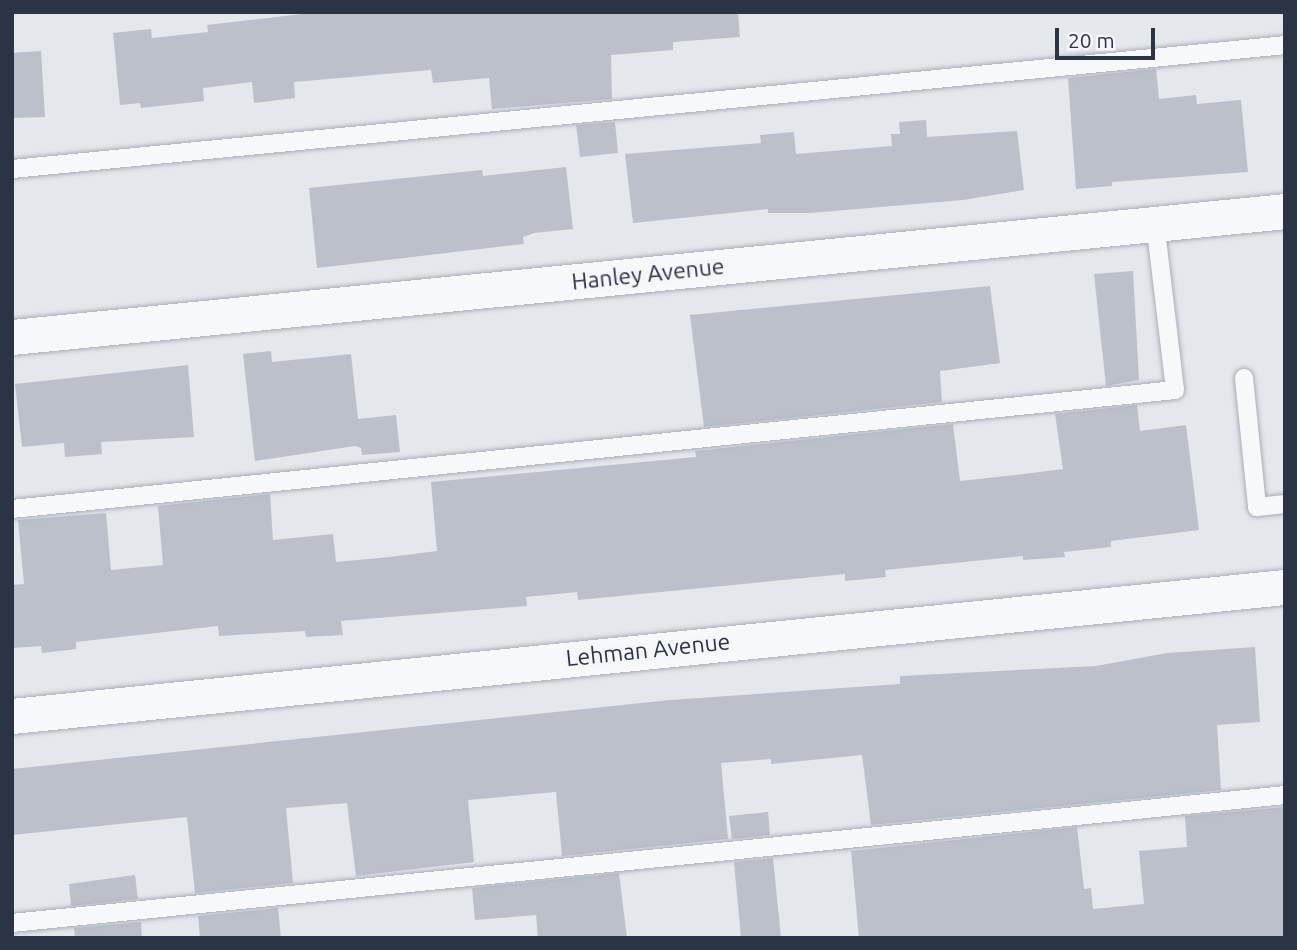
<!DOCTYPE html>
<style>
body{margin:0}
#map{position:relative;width:1297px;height:950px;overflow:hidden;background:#e4e7ec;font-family:Ubuntu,sans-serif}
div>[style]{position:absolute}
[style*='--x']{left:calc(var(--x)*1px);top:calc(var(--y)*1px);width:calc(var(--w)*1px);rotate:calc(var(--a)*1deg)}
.building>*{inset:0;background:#bbc0ca}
.roads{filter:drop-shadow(0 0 2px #a9aeb7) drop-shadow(0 0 2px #a9aeb7)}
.service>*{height:18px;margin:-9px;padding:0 9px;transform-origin:9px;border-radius:9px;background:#f7f8fa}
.minor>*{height:35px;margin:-17.5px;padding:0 17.5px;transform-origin:17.5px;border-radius:17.5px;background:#f7f8fa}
span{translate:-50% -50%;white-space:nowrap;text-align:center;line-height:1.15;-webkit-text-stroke:7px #f4f6f9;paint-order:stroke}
.street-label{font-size:23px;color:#2b3445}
.frame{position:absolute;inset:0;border:14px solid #2b3445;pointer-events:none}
.scale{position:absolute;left:1055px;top:28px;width:100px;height:32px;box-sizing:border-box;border:4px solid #2b3445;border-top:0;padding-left:9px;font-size:21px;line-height:24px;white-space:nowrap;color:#2b3445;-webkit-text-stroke:5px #f4f6f9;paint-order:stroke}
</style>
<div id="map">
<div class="building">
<i style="clip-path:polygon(320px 12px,738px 12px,740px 37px,673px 42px,673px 50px,611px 55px,612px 99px,492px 109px,489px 78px,433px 83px,431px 70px,294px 82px,295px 98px,254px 103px,252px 82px,203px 88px,204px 101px,141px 108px,140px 103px,120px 105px,113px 33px,151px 29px,152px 38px,208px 32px,207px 25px)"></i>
<i style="clip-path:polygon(41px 51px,45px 117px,12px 118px,12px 53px)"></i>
<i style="clip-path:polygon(1156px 69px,1159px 99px,1196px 95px,1197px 104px,1241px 100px,1248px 172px,1112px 182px,1112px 186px,1076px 189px,1068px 78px)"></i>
<i style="clip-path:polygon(926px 120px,927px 137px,1017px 131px,1024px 190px,963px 200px,810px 213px,768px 213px,768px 209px,633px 223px,625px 154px,761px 143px,760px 135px,794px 132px,796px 154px,892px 146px,891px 134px,900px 134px,899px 122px)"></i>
<i style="clip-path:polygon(615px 122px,618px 153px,580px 157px,576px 125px)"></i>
<i style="clip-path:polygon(566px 167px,573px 229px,534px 233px,523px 237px,524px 244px,317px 268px,309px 188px,482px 170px,483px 176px)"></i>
<i style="clip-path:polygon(1133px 271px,1139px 380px,1106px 386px,1094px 274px)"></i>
<i style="clip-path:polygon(990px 286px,1000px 363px,940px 371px,942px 402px,704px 427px,690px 315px)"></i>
<i style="clip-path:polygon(271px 351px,272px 362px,351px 354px,358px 419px,396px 415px,400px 452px,362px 455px,361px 448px,355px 446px,255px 461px,243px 354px)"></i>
<i style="clip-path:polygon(188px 365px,194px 437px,101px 442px,102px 454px,65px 457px,64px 443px,22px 447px,15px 384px)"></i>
<i style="clip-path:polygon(1137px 405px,1140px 431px,1186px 425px,1199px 530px,1111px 541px,1111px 547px,1064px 552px,1065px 557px,1023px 560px,1023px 556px,885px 570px,886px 577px,845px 581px,845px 574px,578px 600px,577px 592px,526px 597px,527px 606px,341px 621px,343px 635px,306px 637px,305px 631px,219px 636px,218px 626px,76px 642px,76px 649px,42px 653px,41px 646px,12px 648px,12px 585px,24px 584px,18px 520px,106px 513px,111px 570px,163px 565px,158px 506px,270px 494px,273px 540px,333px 534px,336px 562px,390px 557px,437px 551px,431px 482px,696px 457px,695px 451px,705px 450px,953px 424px,960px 481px,1015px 475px,1063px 469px,1055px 414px)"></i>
<i style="clip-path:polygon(1255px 647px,1260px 722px,1217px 725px,1221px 790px,871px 825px,862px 755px,771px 764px,771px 759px,721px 763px,728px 839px,562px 856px,556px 792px,468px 800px,474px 862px,356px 876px,347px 803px,286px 808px,293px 883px,195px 893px,187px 817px,12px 835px,12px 769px,670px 700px,900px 684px,900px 676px,1096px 666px,1167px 653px)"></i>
<i style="clip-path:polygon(1285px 807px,1285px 938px,859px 938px,851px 851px,1077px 827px,1084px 889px,1091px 888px,1093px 909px,1144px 904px,1139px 851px,1187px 847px,1185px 816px)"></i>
<i style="clip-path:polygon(768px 812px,770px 835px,732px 839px,729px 816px)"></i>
<i style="clip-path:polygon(773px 858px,781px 938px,741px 938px,734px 862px)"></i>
<i style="clip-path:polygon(619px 873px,627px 938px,538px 938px,536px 915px,475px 920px,472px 888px)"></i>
<i style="clip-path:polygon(135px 875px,138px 899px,71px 906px,69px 884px)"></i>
<i style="clip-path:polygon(278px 908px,281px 938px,200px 938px,198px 916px)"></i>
<i style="clip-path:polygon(141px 922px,142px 938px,75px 938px,74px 928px)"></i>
</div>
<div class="roads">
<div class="service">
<i style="--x:12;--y:169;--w:1279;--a:-5.56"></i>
<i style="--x:1244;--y:378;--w:130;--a:84.2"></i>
<i style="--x:1257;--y:507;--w:28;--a:-6"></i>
<i style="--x:12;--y:509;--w:1169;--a:-5.84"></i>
<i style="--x:1175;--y:390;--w:168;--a:-96.8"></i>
<i style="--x:12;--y:923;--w:1279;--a:-5.74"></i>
</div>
<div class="minor">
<i style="--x:12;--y:337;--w:1279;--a:-5.65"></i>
<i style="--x:12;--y:716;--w:1280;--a:-5.79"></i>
</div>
</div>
<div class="street-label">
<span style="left:648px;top:274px;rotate:-6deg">Hanley Avenue</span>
<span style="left:648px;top:650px;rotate:-6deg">Lehman Avenue</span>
</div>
<div class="frame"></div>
<div class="scale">20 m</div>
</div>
